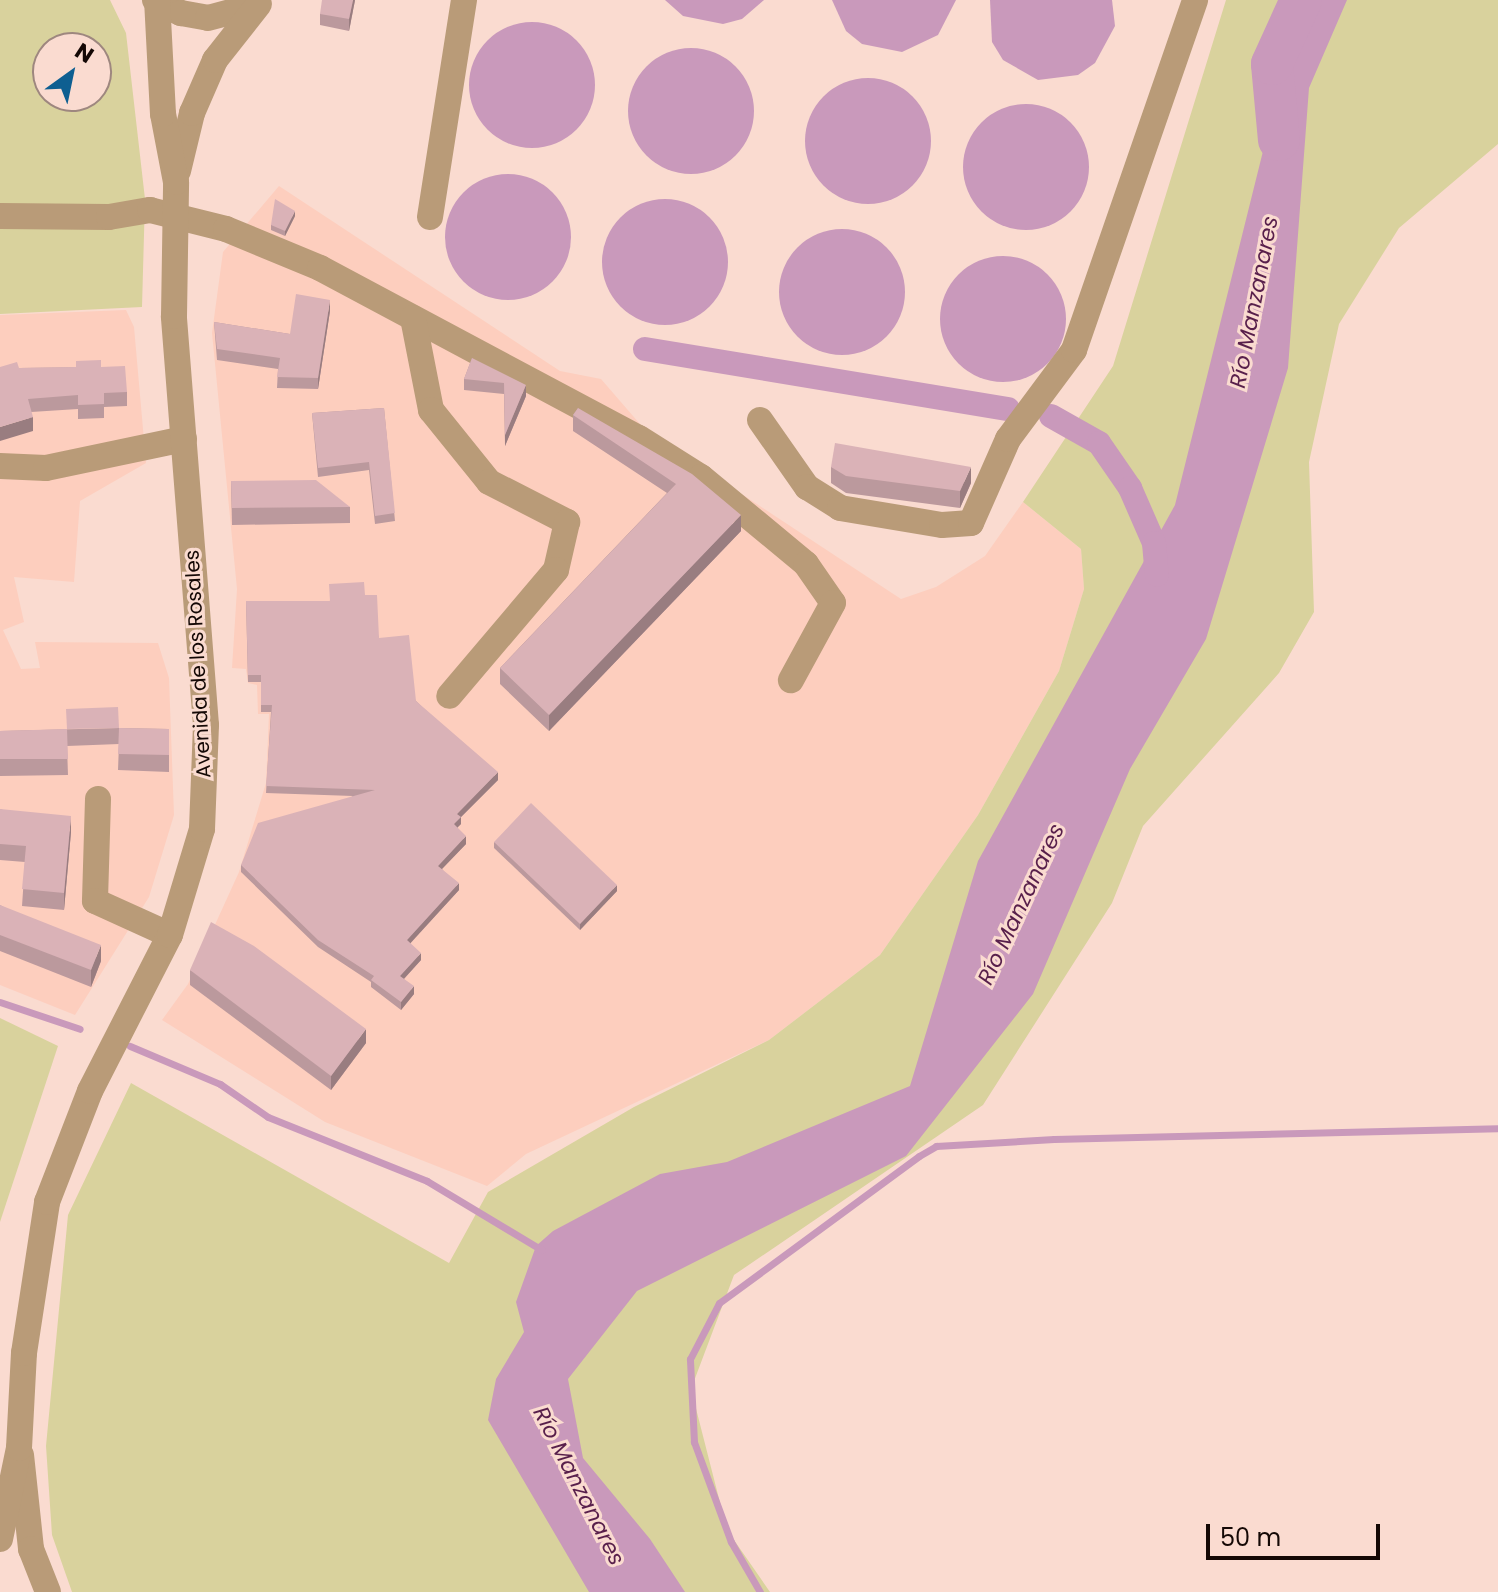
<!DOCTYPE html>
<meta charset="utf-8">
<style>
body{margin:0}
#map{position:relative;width:1498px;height:1592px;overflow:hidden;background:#fadbd0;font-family:Poppins,sans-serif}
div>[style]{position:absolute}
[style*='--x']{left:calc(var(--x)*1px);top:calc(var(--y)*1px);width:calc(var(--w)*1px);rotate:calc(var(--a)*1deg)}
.built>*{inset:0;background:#fdcebe}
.green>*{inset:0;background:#d9d29d}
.water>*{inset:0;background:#c999bb}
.round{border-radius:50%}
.stream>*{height:7px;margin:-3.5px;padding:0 3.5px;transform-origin:3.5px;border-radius:3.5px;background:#c999bb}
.canal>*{height:24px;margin:-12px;padding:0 12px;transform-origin:12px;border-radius:12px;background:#c999bb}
.river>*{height:42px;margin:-21px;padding:0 21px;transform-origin:21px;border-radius:21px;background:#c999bb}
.minor>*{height:26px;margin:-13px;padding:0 13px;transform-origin:13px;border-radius:13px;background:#b99b78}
.wall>*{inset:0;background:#bb999d}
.shaded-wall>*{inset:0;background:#997d80}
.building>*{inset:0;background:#dab2b7}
span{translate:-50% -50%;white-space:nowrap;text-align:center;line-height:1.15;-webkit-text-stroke:6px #fadbd0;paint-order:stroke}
.street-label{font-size:20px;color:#140805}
.water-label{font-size:22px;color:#581f4b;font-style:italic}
.north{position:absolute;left:32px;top:32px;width:80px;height:80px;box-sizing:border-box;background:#fadbd0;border:2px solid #9e877f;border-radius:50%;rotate:33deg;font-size:22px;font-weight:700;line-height:32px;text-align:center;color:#140805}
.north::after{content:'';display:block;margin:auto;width:28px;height:36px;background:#0e5f91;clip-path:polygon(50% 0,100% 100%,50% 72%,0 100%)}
.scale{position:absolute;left:1206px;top:1524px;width:174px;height:36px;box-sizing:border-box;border:4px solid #140805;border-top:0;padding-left:10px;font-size:24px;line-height:28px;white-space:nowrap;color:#140805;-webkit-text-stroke:6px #fadbd0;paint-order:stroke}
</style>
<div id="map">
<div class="built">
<i style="clip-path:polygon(279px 186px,560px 371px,601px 379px,646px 431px,901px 599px,936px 587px,985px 556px,1023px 502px,1081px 549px,1084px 589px,1059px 671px,978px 815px,880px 955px,769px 1040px,526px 1154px,487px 1186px,325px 1122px,162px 1020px,188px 984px,239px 872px,266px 783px,269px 714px,258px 714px,257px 685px,248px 683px,246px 669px,232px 668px,237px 589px,212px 333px,223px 252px)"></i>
<i style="clip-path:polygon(126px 310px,134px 327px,146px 463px,80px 501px,74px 582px,14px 577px,24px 622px,3px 630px,21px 669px,40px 668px,35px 642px,158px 643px,169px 678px,174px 815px,149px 897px,75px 1015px,0 985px,0 315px)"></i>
</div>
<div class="green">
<i style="clip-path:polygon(evenodd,0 0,110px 0,126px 33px,145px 199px,142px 307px,0 314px,0 0,48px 48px,96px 48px,96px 96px,48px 96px,48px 48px)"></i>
<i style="clip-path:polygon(1226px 0,1498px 0,1498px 144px,1399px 228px,1339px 324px,1309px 462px,1314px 612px,1279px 673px,1143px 826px,1112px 903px,983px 1105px,734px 1275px,691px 1389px,727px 1530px,770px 1592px,72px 1592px,52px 1535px,46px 1446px,68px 1215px,131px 1083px,449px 1263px,488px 1192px,634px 1107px,769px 1040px,880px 955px,978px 815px,1059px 671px,1084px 589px,1081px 549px,1023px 502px,1113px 366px)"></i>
<i style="clip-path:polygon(0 1018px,58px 1046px,0 1222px)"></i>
</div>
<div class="water">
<i style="clip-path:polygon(665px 0,764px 0,742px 19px,723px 24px,683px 16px)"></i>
<i style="clip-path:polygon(832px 0,956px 0,938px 35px,902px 52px,862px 44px,846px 31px)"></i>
<i style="clip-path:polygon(990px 0,1112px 0,1115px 26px,1095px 63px,1078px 75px,1038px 80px,1003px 60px,992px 42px)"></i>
<i style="clip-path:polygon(1292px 0,1347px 0,1309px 88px,1288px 368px,1206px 639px,1130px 769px,1033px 994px,906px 1156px,637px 1291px,568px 1379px,583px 1458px,650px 1539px,685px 1592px,589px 1592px,488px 1420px,496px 1379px,524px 1332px,516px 1302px,536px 1246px,553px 1231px,660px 1174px,727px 1162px,910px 1086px,978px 861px,1175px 505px,1273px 111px,1274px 45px)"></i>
<i class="round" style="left:469px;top:22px;width:126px;height:126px"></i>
<i class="round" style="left:628px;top:48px;width:126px;height:126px"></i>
<i class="round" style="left:805px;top:78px;width:126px;height:126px"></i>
<i class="round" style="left:963px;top:104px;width:126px;height:126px"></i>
<i class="round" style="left:445px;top:174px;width:126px;height:126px"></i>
<i class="round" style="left:602px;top:199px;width:126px;height:126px"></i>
<i class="round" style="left:779px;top:229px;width:126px;height:126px"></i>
<i class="round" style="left:940px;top:256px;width:126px;height:126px"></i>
</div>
<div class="stream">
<i style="--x:0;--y:1002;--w:84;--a:18.6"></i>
<i style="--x:130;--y:1046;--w:98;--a:22.9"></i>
<i style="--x:220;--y:1084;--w:58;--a:34.5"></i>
<i style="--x:268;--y:1117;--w:171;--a:21.9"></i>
<i style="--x:427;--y:1181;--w:134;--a:31"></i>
<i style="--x:760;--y:1592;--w:58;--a:-120.1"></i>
<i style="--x:731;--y:1542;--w:107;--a:-110.3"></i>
<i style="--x:694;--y:1442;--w:83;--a:-92.8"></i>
<i style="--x:690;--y:1359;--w:63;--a:-62.6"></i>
<i style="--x:719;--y:1303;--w:248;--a:-36.3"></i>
<i style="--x:919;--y:1156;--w:20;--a:-30"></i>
<i style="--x:936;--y:1146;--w:118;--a:-3.4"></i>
<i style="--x:1054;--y:1139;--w:444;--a:-1.4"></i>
</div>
<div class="canal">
<i style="--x:645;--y:349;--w:368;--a:9.4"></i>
<i style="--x:1051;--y:416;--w:55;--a:29.4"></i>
<i style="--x:1099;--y:443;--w:55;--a:55.4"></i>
<i style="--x:1130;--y:488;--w:60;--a:66.4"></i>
<i style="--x:1154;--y:543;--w:32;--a:85"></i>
</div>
<div class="river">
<i style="--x:1279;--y:140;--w:76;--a:-95.3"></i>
<i style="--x:1272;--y:64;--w:70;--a:-65.6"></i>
</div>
<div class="minor">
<i style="--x:155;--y:0;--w:29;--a:27"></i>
<i style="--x:181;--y:13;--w:27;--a:10"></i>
<i style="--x:208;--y:18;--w:51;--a:-14.9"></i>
<i style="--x:178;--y:171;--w:60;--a:-76.4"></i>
<i style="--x:192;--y:113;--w:58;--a:-66.5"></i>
<i style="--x:215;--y:60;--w:71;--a:-51.8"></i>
<i style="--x:0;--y:216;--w:109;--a:0.5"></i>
<i style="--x:109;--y:217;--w:42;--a:-9.7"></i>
<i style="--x:150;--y:210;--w:78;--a:14"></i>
<i style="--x:226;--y:229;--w:102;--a:22.5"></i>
<i style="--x:320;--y:268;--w:361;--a:28.1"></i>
<i style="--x:639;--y:438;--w:73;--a:32.2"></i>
<i style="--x:701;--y:477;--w:136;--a:39.6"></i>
<i style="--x:806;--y:564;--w:47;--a:55.3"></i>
<i style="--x:833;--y:603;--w:88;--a:118.6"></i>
<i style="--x:430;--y:217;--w:220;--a:-81.1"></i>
<i style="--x:413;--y:318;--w:94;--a:78.9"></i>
<i style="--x:431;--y:410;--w:92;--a:51.1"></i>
<i style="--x:489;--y:482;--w:88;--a:27.1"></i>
<i style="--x:567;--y:522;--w:49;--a:102.9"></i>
<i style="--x:556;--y:570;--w:165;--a:130.3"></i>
<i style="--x:760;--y:420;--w:82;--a:55"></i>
<i style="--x:807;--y:487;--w:39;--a:32"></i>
<i style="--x:840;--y:508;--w:103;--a:9.5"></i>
<i style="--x:942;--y:525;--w:29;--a:-4"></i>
<i style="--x:971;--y:523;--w:92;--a:-66.2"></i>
<i style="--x:1008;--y:439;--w:111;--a:-53.4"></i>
<i style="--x:1074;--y:350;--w:370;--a:-70.9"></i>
<i style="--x:0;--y:466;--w:46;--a:2.5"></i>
<i style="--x:46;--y:468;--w:141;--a:-11.9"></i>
<i style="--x:98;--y:799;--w:102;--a:91.7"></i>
<i style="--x:95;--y:901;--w:82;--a:24.4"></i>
<i style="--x:21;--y:1455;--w:95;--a:83.9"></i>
<i style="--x:31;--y:1549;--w:46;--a:68.4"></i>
<i style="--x:0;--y:1539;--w:93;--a:-78.2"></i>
<i style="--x:19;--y:1448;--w:95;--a:-87"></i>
<i style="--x:24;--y:1353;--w:153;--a:-81.3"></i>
<i style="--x:47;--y:1202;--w:119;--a:-68.8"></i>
<i style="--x:90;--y:1091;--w:175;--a:-62.9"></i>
<i style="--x:170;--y:935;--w:111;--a:-73.2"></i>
<i style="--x:202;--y:829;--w:104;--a:-87.8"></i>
<i style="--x:206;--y:725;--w:410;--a:-94.5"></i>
<i style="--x:174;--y:316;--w:134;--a:-89.1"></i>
<i style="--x:176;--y:182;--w:69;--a:-100.8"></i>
<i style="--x:163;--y:114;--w:113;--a:-93"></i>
</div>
<div class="wall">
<i style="clip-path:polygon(355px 0,349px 31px,320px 25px,320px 14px)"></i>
<i style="clip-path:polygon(295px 216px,285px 236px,271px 230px,271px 225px)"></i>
<i style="clip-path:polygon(330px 311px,318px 389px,277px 388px,278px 369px,217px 360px,214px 322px,290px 334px)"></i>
<i style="clip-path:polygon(472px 358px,526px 396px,505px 446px,504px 394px,464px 390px,464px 379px)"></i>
<i style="clip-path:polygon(101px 367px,127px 392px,127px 406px,104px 407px,104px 418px,78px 419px,78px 409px,31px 412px,33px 431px,19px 368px)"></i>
<i style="clip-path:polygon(384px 408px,395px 521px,375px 524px,369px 470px,318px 477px,312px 413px)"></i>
<i style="clip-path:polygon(578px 408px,741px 531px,549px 731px,500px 684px,500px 668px,667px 493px,573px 431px,573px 415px)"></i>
<i style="clip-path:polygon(831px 467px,971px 483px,960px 508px,846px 493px,831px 483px)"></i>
<i style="clip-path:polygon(231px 481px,350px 507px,350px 523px,232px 525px)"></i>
<i style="clip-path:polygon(365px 595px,379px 638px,416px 701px,498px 780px,461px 817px,461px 824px,457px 827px,466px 844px,442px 869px,459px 890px,410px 943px,421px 960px,404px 979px,414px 994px,401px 1010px,371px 987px,371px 982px,318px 947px,241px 872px,241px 865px,353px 796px,266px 793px,271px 712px,261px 712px,261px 682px,248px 682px,246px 601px,329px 601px)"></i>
<i style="clip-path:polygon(119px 728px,169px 729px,169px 772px,118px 770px,119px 744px,67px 746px,68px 775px,0 776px,0 731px)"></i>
<i style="clip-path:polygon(0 809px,71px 832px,64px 910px,22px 906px,25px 862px,0 860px)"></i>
<i style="clip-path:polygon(494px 842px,617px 891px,580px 930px,494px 848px)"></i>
<i style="clip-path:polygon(0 905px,101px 961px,91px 987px,0 951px)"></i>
<i style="clip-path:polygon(190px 970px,366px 1043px,331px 1090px,190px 985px)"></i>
</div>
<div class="shaded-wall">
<i style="clip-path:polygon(353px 0,355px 0,349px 31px,349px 19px)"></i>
<i style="clip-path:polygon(295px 211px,295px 216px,285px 236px,285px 231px)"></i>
<i style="clip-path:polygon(330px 300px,330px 311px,318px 389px,318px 378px)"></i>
<i style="clip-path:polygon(526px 385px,526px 396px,505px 446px,505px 435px)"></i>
<i style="clip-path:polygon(33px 417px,33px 431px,0 441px,0 427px)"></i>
<i style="clip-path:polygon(971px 467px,971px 483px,960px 508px,960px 491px)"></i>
<i style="clip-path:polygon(741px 515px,741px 531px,549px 731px,549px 715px)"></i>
<i style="clip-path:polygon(498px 772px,498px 780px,461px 817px,461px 824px,454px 831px,454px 824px,457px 814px)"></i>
<i style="clip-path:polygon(71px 816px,71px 832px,64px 910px,64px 893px)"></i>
<i style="clip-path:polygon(466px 836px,466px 844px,438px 873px,438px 866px)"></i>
<i style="clip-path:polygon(459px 883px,459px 890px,407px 947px,407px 940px)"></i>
<i style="clip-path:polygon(617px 885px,617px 891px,580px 930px,580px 924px)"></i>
<i style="clip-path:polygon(101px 945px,101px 961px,91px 987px,91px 970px)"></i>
<i style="clip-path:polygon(421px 953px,421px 960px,400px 983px,400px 976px)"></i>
<i style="clip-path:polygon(414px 986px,414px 994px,401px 1010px,401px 1002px)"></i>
<i style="clip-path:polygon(366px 1029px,366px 1043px,331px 1090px,331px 1076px)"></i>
</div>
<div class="building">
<i style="clip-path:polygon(322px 0,353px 0,349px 19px,320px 14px)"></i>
<i style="clip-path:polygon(275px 199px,295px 211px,285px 231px,271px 225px)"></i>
<i style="clip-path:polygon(296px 294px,330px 300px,318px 378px,277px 377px,280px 358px,217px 349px,214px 322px,290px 334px)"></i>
<i style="clip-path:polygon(472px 358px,526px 385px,505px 435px,504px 383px,464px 379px)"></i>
<i style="clip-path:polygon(101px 360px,101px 367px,125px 366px,127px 392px,104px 393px,104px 404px,78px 405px,78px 395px,28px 399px,33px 417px,0 427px,0 367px,17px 362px,19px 368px,76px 367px,76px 361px)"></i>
<i style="clip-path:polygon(384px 408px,395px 513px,375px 516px,369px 462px,318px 468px,312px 413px)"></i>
<i style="clip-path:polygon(578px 408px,692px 474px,741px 515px,549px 715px,500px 668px,676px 484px,573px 415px)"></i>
<i style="clip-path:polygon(835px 443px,971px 467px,960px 491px,846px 476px,831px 467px)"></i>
<i style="clip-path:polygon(316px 480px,350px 507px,232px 508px,231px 481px)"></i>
<i style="clip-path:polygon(364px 582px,365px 595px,377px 595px,379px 638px,409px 635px,416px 701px,498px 772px,457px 814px,461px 817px,454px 824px,466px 836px,438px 866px,459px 883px,407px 940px,421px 953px,400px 976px,414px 986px,401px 1002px,371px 980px,374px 976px,318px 940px,241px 865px,258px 823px,375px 790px,266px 786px,272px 705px,261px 705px,261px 675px,248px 675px,246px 601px,330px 601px,329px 584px)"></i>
<i style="clip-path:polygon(118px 707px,119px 728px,67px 729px,66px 709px)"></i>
<i style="clip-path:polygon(119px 728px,169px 729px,169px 755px,118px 754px)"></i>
<i style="clip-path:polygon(67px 729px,68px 759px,0 759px,0 731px)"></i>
<i style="clip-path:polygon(531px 803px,617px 885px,580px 924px,494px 842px)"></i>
<i style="clip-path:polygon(0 809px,71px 816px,64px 893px,22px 889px,26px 846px,0 844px)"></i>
<i style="clip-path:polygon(0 905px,101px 945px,91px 970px,0 935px)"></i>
<i style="clip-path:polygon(211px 922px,254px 946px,366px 1029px,331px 1076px,190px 970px)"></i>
</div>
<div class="street-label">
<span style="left:198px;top:664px;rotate:-93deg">Avenida de los Rosales</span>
</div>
<div class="water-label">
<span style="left:1254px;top:302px;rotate:-79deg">Río Manzanares</span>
<span style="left:1021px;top:904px;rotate:-65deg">Río Manzanares</span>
<span style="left:579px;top:1486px;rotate:63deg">Río Manzanares</span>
</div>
<div class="north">N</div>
<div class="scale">50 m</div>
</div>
